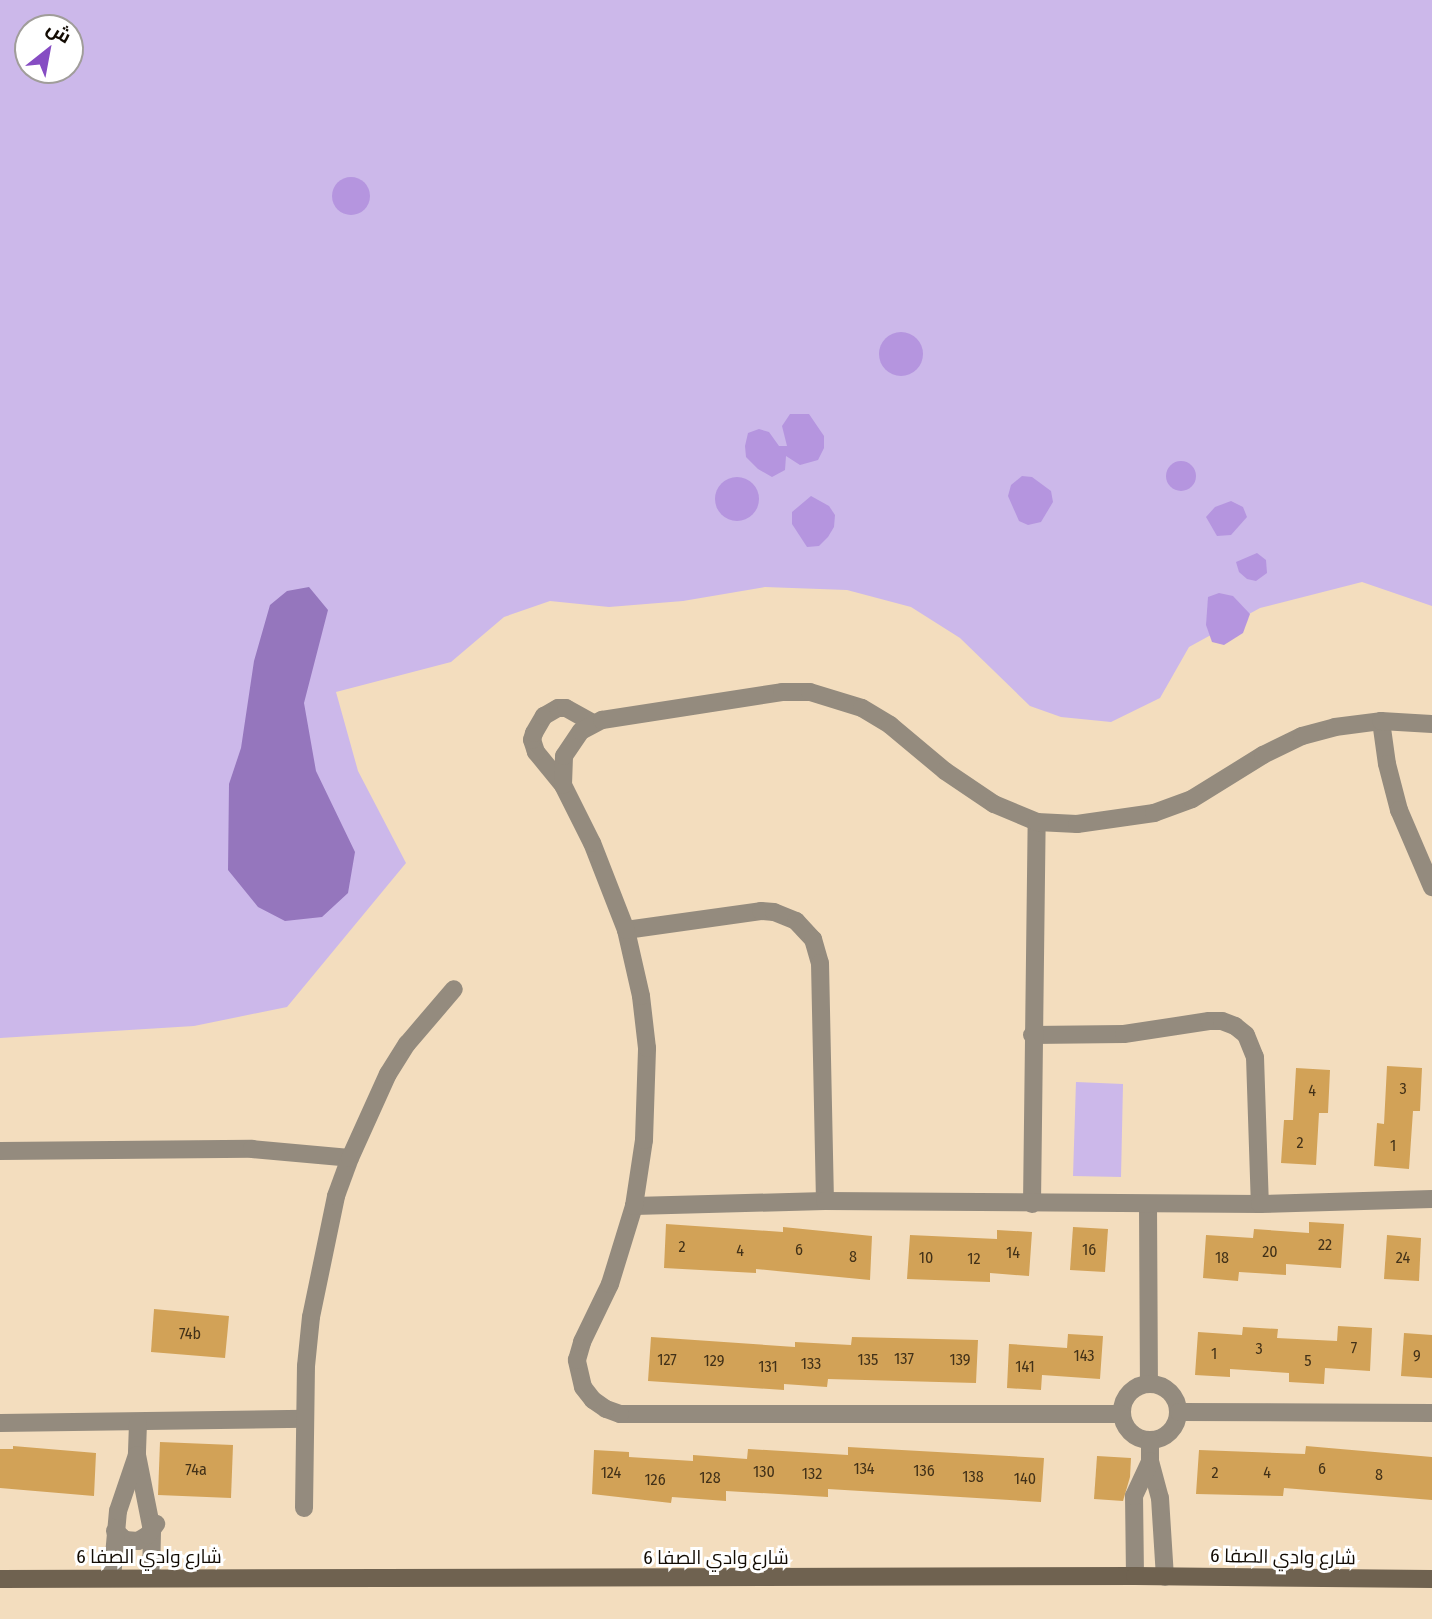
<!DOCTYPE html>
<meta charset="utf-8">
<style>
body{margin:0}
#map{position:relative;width:1432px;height:1619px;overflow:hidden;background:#f3ddbe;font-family:"Fira Sans Condensed",Cairo,sans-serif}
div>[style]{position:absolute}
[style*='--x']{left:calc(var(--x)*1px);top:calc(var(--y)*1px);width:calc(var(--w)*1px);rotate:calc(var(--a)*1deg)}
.green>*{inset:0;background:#ccb8ea}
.forest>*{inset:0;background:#b595df}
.round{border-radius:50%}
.water>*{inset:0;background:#9576bd}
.building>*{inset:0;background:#d2a257}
.street>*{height:18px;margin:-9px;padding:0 9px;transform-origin:9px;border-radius:9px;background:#948b7e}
.street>.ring{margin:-9px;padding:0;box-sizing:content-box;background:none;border:18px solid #948b7e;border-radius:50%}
.secondary>*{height:18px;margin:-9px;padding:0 9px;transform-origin:9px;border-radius:9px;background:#6f6250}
span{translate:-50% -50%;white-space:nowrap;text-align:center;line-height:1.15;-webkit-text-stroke:6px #fff;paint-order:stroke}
.number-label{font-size:16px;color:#423118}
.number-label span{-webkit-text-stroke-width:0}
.street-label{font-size:19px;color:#120b03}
.north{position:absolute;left:14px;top:14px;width:70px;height:70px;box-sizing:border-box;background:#fff;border:2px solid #a09d9a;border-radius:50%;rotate:31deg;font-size:19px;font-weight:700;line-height:28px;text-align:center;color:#120b03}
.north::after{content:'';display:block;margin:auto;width:24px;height:32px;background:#864cc3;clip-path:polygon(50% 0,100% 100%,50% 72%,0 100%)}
</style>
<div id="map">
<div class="green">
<i style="clip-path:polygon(evenodd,0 0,1432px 0,1432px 606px,1362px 582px,1260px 608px,1189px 647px,1160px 698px,1111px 722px,1061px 717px,1030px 706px,960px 638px,911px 607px,847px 590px,765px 587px,683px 601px,609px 607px,550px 601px,504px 617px,451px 662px,336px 692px,358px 771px,406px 863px,287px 1007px,194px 1026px,0 1038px,0 0,28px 28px,70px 28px,70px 70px,28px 70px,28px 28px)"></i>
<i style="clip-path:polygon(1076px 1082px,1123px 1084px,1121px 1177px,1073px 1176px)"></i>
</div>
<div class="forest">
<i class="round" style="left:332px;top:177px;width:38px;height:38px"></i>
<i class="round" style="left:879px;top:332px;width:44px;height:44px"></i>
<i style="clip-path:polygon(790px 414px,809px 414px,824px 436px,824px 448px,818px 460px,800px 465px,786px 456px,785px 470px,772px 477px,758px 469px,746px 457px,745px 446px,748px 433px,759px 429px,769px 432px,779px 446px,787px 446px,782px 426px)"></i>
<i class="round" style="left:1166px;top:461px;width:30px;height:30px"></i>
<i style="clip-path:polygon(1022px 476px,1032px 477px,1051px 491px,1053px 502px,1041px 522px,1028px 525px,1019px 521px,1008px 496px,1011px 485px)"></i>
<i class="round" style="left:715px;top:477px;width:44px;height:44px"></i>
<i style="clip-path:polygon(811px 496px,829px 506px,835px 515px,834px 527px,828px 537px,819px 546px,807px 547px,792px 524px,792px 512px)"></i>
<i style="clip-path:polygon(1231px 501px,1243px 507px,1247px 517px,1231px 535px,1217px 536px,1206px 517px,1215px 507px)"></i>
<i style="clip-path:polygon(1257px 553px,1266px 560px,1267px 573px,1256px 581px,1247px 579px,1239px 572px,1236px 562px)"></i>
<i style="clip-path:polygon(1219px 593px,1233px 596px,1250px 614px,1243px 633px,1224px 645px,1212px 642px,1206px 625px,1208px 597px)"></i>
</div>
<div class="water">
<i style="clip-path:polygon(309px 587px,328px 610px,304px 703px,316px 771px,355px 852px,348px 893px,322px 917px,285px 921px,258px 907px,228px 870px,229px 784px,241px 748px,254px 661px,270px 605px,287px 591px)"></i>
</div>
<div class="building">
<i style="clip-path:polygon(1387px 1066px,1422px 1068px,1420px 1111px,1413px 1111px,1409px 1169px,1374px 1166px,1377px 1123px,1384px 1124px)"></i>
<i style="clip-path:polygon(1296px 1068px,1330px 1070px,1328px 1113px,1319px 1113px,1316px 1165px,1281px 1163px,1284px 1120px,1293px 1120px)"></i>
<i style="clip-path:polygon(1309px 1222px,1344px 1224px,1341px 1268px,1286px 1264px,1286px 1275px,1239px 1272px,1238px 1281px,1203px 1278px,1206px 1235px,1253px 1238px,1254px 1229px,1309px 1233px)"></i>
<i style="clip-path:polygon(666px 1224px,783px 1232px,783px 1227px,872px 1236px,870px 1280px,756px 1269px,756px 1273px,664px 1268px)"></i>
<i style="clip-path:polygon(1073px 1227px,1108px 1229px,1105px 1272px,1070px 1270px)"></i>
<i style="clip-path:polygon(997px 1230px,1032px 1232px,1029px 1276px,990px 1273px,990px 1282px,907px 1279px,910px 1235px,997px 1239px)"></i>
<i style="clip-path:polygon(1387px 1235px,1421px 1238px,1419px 1281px,1384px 1279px)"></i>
<i style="clip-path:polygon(154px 1309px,229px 1316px,225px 1358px,151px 1352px)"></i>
<i style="clip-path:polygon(1338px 1326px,1372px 1328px,1370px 1371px,1325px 1368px,1324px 1384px,1289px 1382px,1289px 1373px,1230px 1369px,1230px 1377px,1195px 1375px,1198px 1332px,1242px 1335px,1243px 1327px,1278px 1329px,1277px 1338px,1337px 1341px)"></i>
<i style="clip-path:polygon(1404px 1333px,1432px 1335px,1432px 1378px,1401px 1376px)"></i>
<i style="clip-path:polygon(1068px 1334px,1103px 1336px,1100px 1379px,1042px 1375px,1041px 1390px,1007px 1388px,1009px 1344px,1067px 1348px)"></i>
<i style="clip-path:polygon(651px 1337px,795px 1347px,795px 1342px,851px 1345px,852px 1337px,978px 1340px,976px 1383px,828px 1379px,827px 1387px,784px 1384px,784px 1390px,648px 1381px)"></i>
<i style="clip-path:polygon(160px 1442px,233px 1445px,231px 1498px,158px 1495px)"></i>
<i style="clip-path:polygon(13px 1446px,96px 1453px,94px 1496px,0 1488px,0 1449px,13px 1449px)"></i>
<i style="clip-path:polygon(1306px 1446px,1432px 1457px,1432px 1500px,1284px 1488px,1283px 1496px,1196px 1494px,1199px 1450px,1305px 1454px)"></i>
<i style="clip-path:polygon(848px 1447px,1044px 1458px,1041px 1502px,828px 1489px,828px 1497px,726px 1491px,726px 1501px,672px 1497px,671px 1503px,592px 1494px,594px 1450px,629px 1452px,629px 1457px,693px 1461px,693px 1455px,747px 1459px,748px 1449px,848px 1455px)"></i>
<i style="clip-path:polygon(1097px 1456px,1131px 1458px,1130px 1477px,1123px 1501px,1094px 1499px)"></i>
</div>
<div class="street">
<i style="--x:1381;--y:721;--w:43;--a:82.1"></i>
<i style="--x:1387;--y:764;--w:48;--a:75.4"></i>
<i style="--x:1399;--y:810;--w:84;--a:66.8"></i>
<i style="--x:563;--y:785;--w:43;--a:-129.3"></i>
<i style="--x:536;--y:752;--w:13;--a:-108"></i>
<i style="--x:532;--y:740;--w:7;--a:-74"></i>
<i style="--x:534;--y:733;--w:20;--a:-60"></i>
<i style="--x:544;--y:716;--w:16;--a:-30"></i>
<i style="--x:558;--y:708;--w:8;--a:0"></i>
<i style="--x:566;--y:708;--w:31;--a:29"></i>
<i style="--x:626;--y:930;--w:136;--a:-8"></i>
<i style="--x:761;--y:911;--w:13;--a:4"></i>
<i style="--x:774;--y:912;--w:24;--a:22"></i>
<i style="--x:796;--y:921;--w:25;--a:47"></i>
<i style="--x:813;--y:939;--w:25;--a:74"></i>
<i style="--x:820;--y:963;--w:238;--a:88.8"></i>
<i style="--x:1032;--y:1035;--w:92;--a:-0.6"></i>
<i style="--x:1124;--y:1034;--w:86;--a:-8.7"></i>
<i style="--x:1209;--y:1021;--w:13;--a:0"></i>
<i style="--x:1222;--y:1021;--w:14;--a:21"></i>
<i style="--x:1235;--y:1026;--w:14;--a:39"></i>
<i style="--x:1246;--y:1035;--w:24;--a:68"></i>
<i style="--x:1255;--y:1057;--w:147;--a:88.1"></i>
<i style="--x:0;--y:1151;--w:252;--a:-0.5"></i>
<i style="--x:252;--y:1149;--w:98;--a:5.2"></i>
<i style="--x:1032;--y:1204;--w:382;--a:-89.3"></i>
<i style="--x:1148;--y:1204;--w:180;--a:89.7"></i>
<i style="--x:634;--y:1206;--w:191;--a:-1.5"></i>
<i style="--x:825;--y:1201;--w:435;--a:0.4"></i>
<i style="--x:1260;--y:1204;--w:172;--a:-1.7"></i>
<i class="ring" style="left:1122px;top:1384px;width:38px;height:38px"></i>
<i style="--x:1179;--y:1412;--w:253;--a:0.2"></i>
<i style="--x:1122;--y:1414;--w:502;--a:180"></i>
<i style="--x:620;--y:1414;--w:15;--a:-160"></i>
<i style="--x:606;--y:1409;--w:16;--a:-145"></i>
<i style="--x:593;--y:1400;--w:16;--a:-128"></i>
<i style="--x:583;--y:1387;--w:28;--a:-103"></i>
<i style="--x:577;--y:1360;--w:19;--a:-74"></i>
<i style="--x:582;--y:1342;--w:64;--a:-64.2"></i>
<i style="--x:610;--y:1284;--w:82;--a:-72.9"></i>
<i style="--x:634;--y:1206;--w:67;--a:-81.4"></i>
<i style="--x:644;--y:1140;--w:92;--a:-88.1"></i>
<i style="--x:647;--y:1048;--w:52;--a:-96.6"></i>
<i style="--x:641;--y:996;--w:68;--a:-102.8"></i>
<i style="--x:626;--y:930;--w:93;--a:-111.3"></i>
<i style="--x:592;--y:843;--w:65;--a:-116.6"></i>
<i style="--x:563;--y:785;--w:29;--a:-88"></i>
<i style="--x:564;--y:756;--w:30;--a:-56"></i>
<i style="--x:581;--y:731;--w:24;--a:-28"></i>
<i style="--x:602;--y:720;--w:182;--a:-8.8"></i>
<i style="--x:782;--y:692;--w:28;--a:0"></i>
<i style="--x:810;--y:692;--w:54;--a:17.1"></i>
<i style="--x:862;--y:708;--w:33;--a:31"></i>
<i style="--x:890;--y:725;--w:72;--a:39.9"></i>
<i style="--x:945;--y:771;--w:59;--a:34"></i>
<i style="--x:994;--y:804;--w:47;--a:22.7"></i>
<i style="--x:1037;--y:822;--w:40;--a:2.9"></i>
<i style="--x:1077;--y:824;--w:78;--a:-8.1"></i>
<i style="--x:1154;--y:813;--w:40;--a:-20.2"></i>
<i style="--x:1192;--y:799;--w:84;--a:-31.8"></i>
<i style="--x:1263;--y:755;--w:43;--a:-26"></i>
<i style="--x:1302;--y:736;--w:34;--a:-15"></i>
<i style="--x:1335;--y:727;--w:46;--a:-7.4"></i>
<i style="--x:1381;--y:721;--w:51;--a:3.4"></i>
<i style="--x:0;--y:1423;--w:305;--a:-0.8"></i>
<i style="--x:138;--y:1423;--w:32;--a:92"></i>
<i style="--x:137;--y:1455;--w:77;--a:78.8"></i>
<i style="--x:152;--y:1531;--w:47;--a:91.2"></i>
<i style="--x:1150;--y:1441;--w:20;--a:90"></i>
<i style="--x:1150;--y:1461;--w:38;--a:75"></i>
<i style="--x:1160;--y:1498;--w:79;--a:86.4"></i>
<i style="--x:304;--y:1508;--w:142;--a:-89.2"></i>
<i style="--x:306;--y:1366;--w:49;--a:-84.2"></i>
<i style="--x:311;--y:1317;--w:124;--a:-78.3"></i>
<i style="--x:336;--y:1196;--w:40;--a:-69.8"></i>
<i style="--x:350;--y:1158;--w:92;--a:-65.7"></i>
<i style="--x:388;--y:1074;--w:36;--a:-58"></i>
<i style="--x:407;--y:1044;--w:72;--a:-49.5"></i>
<i style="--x:115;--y:1531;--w:13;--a:42"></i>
<i style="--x:125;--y:1540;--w:13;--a:4"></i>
<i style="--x:138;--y:1541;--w:12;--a:-31"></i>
<i style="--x:148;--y:1535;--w:14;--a:-54"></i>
<i style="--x:1135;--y:1576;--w:80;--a:-90.7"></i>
<i style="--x:1134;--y:1496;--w:38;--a:-65"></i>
<i style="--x:112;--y:1578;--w:67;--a:-84.9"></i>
<i style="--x:118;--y:1511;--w:59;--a:-71.3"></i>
</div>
<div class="secondary">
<i style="--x:0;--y:1579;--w:1135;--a:-0.15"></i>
<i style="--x:1135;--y:1576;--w:297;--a:0.6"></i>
</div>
<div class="number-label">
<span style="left:1403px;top:1089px">3</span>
<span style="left:1312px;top:1091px">4</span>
<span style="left:1300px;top:1143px">2</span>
<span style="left:1393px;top:1146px">1</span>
<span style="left:1325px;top:1245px">22</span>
<span style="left:682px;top:1247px">2</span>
<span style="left:799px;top:1250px">6</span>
<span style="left:1089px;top:1250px">16</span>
<span style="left:740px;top:1251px">4</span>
<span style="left:1270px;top:1252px">20</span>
<span style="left:1013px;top:1253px">14</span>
<span style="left:853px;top:1257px">8</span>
<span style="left:926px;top:1258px">10</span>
<span style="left:1222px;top:1258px">18</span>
<span style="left:1403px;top:1258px">24</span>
<span style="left:974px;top:1259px">12</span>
<span style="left:190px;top:1334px">74b</span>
<span style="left:1354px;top:1348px">7</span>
<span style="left:1259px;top:1349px">3</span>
<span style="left:1214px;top:1354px">1</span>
<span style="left:1084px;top:1356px">143</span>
<span style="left:1417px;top:1356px">9</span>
<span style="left:904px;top:1359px">137</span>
<span style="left:667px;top:1360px">127</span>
<span style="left:868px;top:1360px">135</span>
<span style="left:960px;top:1360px">139</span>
<span style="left:714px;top:1361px">129</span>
<span style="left:1308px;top:1361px">5</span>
<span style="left:811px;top:1364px">133</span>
<span style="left:768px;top:1367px">131</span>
<span style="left:1025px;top:1367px">141</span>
<span style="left:864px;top:1469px">134</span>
<span style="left:1322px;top:1469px">6</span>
<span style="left:196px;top:1470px">74a</span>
<span style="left:924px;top:1471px">136</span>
<span style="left:764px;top:1472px">130</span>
<span style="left:611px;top:1473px">124</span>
<span style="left:1215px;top:1473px">2</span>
<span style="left:1267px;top:1473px">4</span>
<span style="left:812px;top:1474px">132</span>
<span style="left:1379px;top:1475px">8</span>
<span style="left:973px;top:1477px">138</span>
<span style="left:710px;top:1478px">128</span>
<span style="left:1025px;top:1479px">140</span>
<span style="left:655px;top:1480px">126</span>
</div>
<div class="street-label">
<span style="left:149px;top:1557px">شارع وادي الصفا 6</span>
<span style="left:1283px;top:1557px;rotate:1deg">شارع وادي الصفا 6</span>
<span style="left:716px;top:1558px">شارع وادي الصفا 6</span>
</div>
<div class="north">ش</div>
</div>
